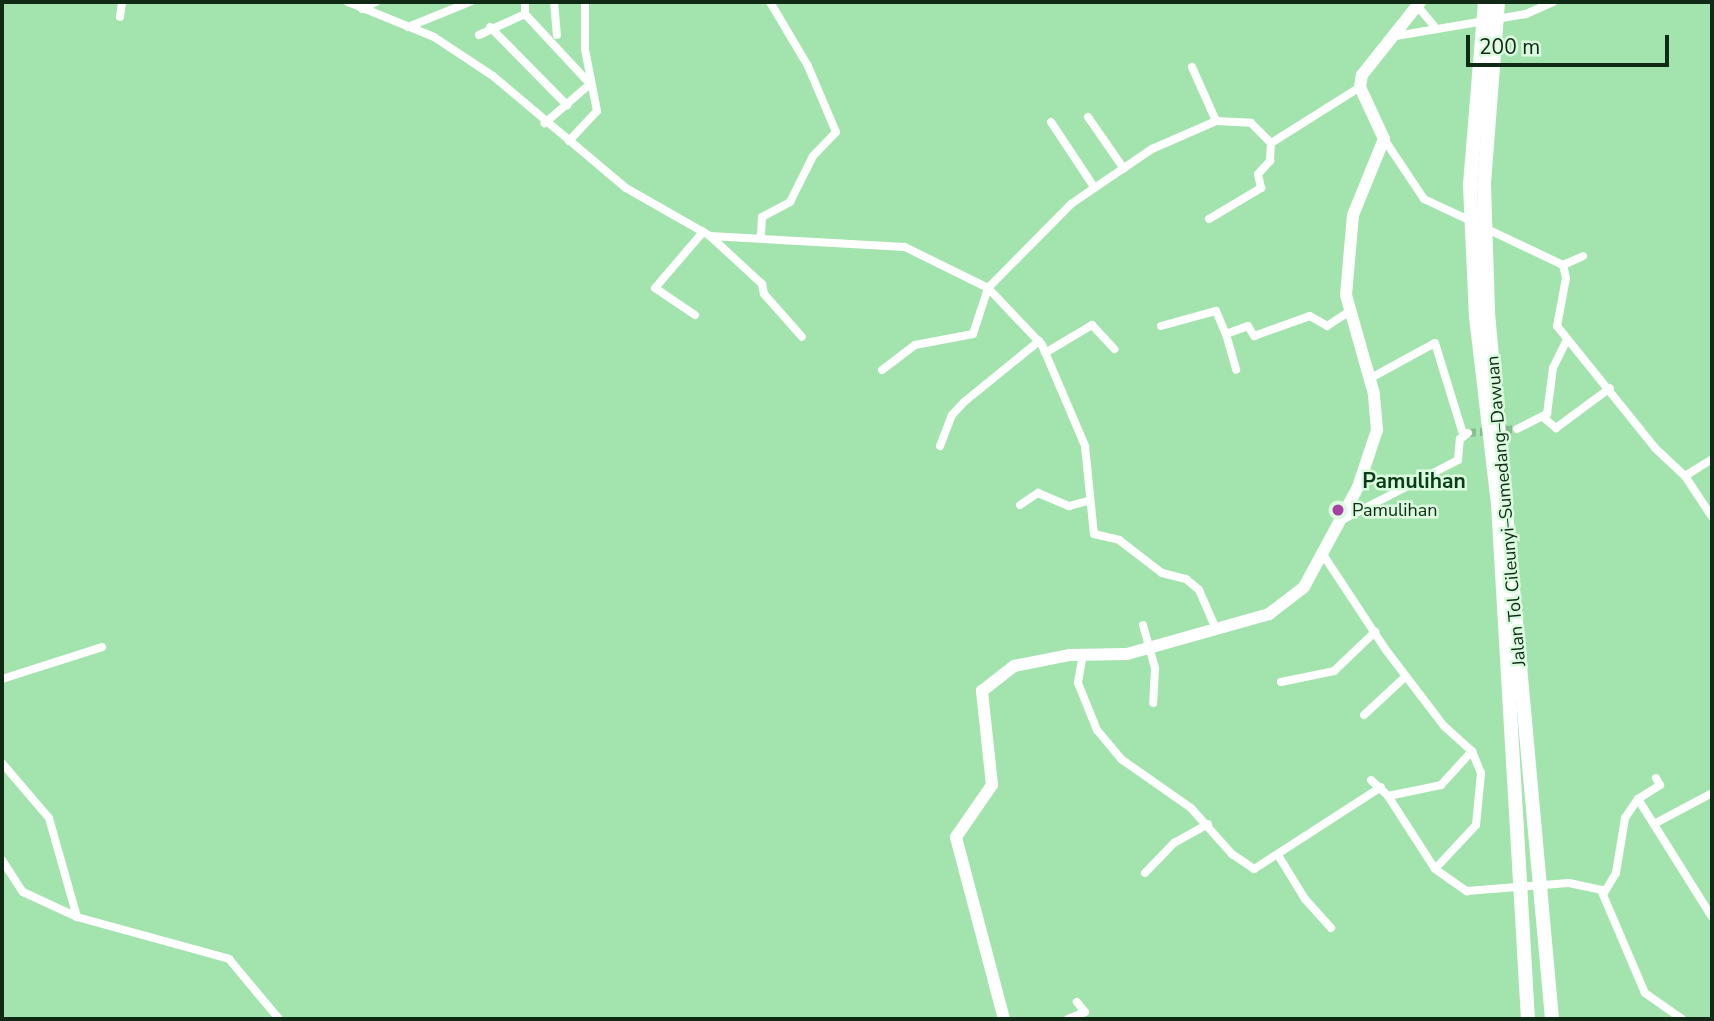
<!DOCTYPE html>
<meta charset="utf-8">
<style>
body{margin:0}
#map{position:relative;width:1714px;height:1021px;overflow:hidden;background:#a3e3ad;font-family:"Nunito Sans",sans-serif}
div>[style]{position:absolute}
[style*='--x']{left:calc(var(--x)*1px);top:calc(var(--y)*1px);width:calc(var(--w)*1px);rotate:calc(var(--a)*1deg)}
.minor-tunnel>*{height:8px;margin-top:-4px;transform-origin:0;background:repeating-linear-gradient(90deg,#86be8f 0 8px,transparent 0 12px)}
.minor>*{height:8px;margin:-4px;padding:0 4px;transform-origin:4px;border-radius:4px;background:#fff}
.primary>*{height:12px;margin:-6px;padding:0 6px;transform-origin:6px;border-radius:6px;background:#fff}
.motorway>*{height:14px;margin:-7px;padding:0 7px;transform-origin:7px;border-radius:7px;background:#fff}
.dots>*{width:19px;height:19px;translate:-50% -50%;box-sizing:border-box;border:4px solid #dbfbdf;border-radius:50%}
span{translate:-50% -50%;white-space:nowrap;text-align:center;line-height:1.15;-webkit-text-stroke:5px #dbfbdf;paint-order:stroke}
.poi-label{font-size:18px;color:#102a16}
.left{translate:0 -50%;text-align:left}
.street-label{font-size:18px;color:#102a16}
.quarter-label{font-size:21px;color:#0b3c1a;font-weight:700}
.frame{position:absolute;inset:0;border:4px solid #102a16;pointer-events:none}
.scale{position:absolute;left:1466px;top:35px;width:203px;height:32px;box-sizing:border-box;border:4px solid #102a16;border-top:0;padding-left:9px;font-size:21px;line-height:24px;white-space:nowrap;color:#102a16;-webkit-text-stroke:5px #dbfbdf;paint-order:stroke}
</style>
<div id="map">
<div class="minor-tunnel">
<i style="--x:1468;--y:433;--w:49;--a:-4.7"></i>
</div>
<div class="minor">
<i style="--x:348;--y:2;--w:93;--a:22.1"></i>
<i style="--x:434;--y:37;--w:71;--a:33.5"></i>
<i style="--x:493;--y:76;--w:174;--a:40.1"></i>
<i style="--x:626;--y:188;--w:97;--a:29.7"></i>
<i style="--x:710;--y:236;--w:195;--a:3.2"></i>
<i style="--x:905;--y:247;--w:93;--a:26.3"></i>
<i style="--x:988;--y:288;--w:79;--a:46.5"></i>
<i style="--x:1042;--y:345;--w:110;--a:66.9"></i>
<i style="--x:1085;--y:446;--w:88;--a:84.2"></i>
<i style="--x:1094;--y:534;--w:26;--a:13"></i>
<i style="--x:1119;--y:540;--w:54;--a:37.5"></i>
<i style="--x:1162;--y:573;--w:25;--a:14"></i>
<i style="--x:1186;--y:579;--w:17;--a:40"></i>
<i style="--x:1199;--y:590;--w:43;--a:66.4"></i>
<i style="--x:554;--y:2;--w:33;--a:85"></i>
<i style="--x:1419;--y:8;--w:23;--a:50"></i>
<i style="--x:362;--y:9;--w:16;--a:-27"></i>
<i style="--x:525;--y:14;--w:12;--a:-90"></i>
<i style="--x:120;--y:17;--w:15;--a:-82"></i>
<i style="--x:408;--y:27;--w:67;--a:-22"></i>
<i style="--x:490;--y:27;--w:110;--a:45.4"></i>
<i style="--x:479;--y:35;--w:51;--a:-24.5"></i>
<i style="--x:525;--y:14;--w:96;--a:47.1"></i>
<i style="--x:590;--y:84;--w:60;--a:139.1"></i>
<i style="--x:1396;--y:36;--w:132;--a:-9.6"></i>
<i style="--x:1526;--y:14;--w:30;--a:-24"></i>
<i style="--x:1192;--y:67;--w:59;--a:66"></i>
<i style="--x:1088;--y:117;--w:63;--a:55.3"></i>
<i style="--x:1051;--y:122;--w:78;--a:56.5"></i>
<i style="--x:1384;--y:139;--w:72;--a:56.3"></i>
<i style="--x:1424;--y:199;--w:54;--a:25.1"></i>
<i style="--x:569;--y:141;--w:41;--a:-47"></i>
<i style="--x:597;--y:111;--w:63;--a:-101"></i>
<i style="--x:585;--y:49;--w:47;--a:-90"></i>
<i style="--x:1209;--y:219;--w:61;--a:-30.8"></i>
<i style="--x:1261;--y:188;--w:14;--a:-102"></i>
<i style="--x:1258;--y:174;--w:18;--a:-47"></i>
<i style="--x:1270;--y:161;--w:18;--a:-87"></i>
<i style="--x:1485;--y:228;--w:86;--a:25.4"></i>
<i style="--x:1563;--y:265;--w:13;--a:77"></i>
<i style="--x:1566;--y:278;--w:49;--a:100.6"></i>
<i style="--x:1557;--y:326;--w:156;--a:51.2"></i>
<i style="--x:1655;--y:448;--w:41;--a:43"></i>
<i style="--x:1685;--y:476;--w:49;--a:56.6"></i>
<i style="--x:761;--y:235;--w:18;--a:-87"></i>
<i style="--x:762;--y:217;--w:32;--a:-28"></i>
<i style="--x:790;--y:202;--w:51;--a:-63.4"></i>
<i style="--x:813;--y:156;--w:33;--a:-46"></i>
<i style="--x:836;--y:132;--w:72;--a:-113"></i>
<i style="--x:808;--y:66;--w:74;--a:-120.7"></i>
<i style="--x:710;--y:236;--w:71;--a:42.7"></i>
<i style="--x:762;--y:284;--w:10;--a:79"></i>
<i style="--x:764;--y:294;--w:57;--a:48.5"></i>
<i style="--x:1563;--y:265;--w:22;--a:-24"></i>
<i style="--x:695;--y:315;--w:48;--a:-146"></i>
<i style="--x:655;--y:288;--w:74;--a:-49.4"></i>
<i style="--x:1161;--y:326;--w:57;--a:-15.3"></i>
<i style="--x:1216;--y:311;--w:25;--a:67"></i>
<i style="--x:1226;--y:334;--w:23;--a:-20"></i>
<i style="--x:1248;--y:326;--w:12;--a:59"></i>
<i style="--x:1254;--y:336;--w:59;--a:-19.7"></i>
<i style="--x:1310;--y:316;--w:20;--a:30"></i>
<i style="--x:1327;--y:326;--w:24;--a:-33"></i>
<i style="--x:1226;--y:334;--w:37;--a:74"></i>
<i style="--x:1045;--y:353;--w:55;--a:-30.8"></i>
<i style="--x:1092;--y:325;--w:33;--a:47"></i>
<i style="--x:882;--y:370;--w:41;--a:-37.1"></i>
<i style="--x:915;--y:345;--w:59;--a:-10.7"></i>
<i style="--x:973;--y:334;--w:48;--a:-71.9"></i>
<i style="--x:988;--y:288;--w:118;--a:-45.3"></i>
<i style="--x:1071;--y:204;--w:98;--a:-34.2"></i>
<i style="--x:1152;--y:149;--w:70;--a:-23.6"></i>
<i style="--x:1216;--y:121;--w:35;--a:3"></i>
<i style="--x:1251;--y:123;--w:28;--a:45"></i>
<i style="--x:1271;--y:143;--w:105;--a:-32.2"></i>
<i style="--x:1369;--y:379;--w:75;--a:-28.6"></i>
<i style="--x:1435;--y:343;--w:95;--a:72.9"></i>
<i style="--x:1544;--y:418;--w:16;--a:40"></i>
<i style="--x:1556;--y:428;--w:67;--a:-36.5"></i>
<i style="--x:1517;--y:429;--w:34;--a:-27"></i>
<i style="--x:1547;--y:414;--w:46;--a:-82.6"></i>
<i style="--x:1553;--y:368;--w:32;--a:-64"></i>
<i style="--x:940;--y:446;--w:33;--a:-69"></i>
<i style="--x:952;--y:415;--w:18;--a:-47"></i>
<i style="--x:964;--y:402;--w:97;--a:-39.1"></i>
<i style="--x:1685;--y:476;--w:32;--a:-32"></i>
<i style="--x:1020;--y:505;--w:22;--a:-34"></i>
<i style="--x:1038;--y:493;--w:34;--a:23"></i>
<i style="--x:1069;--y:506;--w:20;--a:-15"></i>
<i style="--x:1340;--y:521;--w:133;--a:-27.3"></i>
<i style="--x:1458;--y:460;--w:21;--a:-85"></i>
<i style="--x:1460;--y:439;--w:10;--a:-37"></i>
<i style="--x:1322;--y:553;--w:116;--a:56.6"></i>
<i style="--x:1386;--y:650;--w:96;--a:52.7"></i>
<i style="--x:1444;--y:726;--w:38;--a:42"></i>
<i style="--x:1472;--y:751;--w:24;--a:68"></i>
<i style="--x:1481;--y:773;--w:52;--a:95.5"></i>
<i style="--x:1476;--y:825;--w:60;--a:133"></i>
<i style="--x:1143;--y:625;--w:45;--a:74.4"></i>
<i style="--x:1155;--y:668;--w:35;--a:93"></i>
<i style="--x:1083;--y:654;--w:29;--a:100"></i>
<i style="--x:1078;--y:683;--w:51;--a:68"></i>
<i style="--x:1097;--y:730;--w:38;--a:50"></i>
<i style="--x:1121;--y:759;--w:85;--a:35"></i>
<i style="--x:1191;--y:808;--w:62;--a:48.3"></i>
<i style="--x:1232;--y:854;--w:27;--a:34"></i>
<i style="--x:1254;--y:869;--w:151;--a:-32.8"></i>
<i style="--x:2;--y:679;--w:105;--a:-17.7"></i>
<i style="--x:1281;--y:682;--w:54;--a:-11.7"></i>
<i style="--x:1334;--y:671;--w:57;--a:-43.6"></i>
<i style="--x:1364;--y:715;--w:57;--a:-42.9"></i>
<i style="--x:2;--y:763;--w:72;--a:49.5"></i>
<i style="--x:49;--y:818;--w:103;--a:74.2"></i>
<i style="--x:77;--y:917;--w:158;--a:15.4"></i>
<i style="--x:229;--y:959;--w:78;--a:50.2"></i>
<i style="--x:1371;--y:780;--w:23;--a:43"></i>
<i style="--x:1388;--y:796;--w:87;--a:57.2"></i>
<i style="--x:1435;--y:869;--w:39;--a:35"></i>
<i style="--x:1467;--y:891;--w:102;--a:-4.5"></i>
<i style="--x:1569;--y:883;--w:33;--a:12"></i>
<i style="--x:1601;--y:890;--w:112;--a:66.9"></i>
<i style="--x:1645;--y:993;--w:45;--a:35.1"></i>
<i style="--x:1388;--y:796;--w:54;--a:-11.7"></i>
<i style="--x:1441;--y:785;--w:46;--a:-47.6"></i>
<i style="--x:1638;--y:799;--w:26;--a:-32"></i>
<i style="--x:1660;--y:785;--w:8;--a:-120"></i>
<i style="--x:1654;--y:824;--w:66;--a:-28.1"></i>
<i style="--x:1278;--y:855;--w:52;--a:58.5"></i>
<i style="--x:1305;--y:899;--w:39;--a:48"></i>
<i style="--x:2;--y:860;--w:38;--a:57"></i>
<i style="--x:23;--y:892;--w:60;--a:24.8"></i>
<i style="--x:1145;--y:873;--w:42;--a:-46"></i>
<i style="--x:1174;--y:843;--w:39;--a:-29"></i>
<i style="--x:1604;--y:893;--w:23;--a:-59"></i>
<i style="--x:1616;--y:873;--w:56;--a:-80.7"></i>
<i style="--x:1625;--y:818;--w:23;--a:-56"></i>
<i style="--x:1638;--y:799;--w:139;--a:57.9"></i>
<i style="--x:1068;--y:1019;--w:18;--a:-22"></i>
<i style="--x:1085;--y:1012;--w:13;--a:-129"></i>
</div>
<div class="primary">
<i style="--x:1004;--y:1019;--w:188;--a:-104.8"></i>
<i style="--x:956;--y:837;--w:63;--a:-55.3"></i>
<i style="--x:992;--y:785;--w:95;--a:-96.1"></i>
<i style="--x:982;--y:691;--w:41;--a:-38"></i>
<i style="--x:1014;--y:666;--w:56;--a:-11.3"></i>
<i style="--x:1069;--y:655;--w:58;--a:-1"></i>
<i style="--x:1127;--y:654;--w:148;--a:-15.7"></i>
<i style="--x:1269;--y:614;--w:44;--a:-37.6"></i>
<i style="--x:1304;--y:587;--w:114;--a:-61.6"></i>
<i style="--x:1358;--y:487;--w:60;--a:-71.6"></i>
<i style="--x:1377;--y:430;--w:36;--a:-95"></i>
<i style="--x:1374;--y:394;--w:103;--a:-105.8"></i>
<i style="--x:1346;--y:295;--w:80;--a:-85"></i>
<i style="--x:1353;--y:215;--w:82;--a:-67.8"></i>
<i style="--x:1384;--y:139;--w:57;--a:-114.8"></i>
<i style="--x:1360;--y:87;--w:12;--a:-81"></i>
<i style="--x:1362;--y:75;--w:93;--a:-51.5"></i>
</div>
<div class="motorway">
<i style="--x:1485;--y:2;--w:185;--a:94.7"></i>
<i style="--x:1470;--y:186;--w:131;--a:87.4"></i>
<i style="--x:1476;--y:317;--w:188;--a:83.3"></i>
<i style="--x:1498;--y:504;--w:516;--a:86.67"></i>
<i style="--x:1498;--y:2;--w:183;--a:94.4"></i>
<i style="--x:1484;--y:184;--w:129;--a:88.2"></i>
<i style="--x:1488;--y:313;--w:709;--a:84.82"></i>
</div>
<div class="dots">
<i style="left:1338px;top:510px;background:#a841a4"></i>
</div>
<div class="poi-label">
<span class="left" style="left:1352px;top:510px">Pamulihan</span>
</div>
<div class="street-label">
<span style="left:1506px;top:511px;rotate:-95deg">Jalan Tol Cileunyi–Sumedang–Dawuan</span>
</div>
<div class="quarter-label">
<span style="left:1414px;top:481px">Pamulihan</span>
</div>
<div class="frame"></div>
<div class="scale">200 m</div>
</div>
